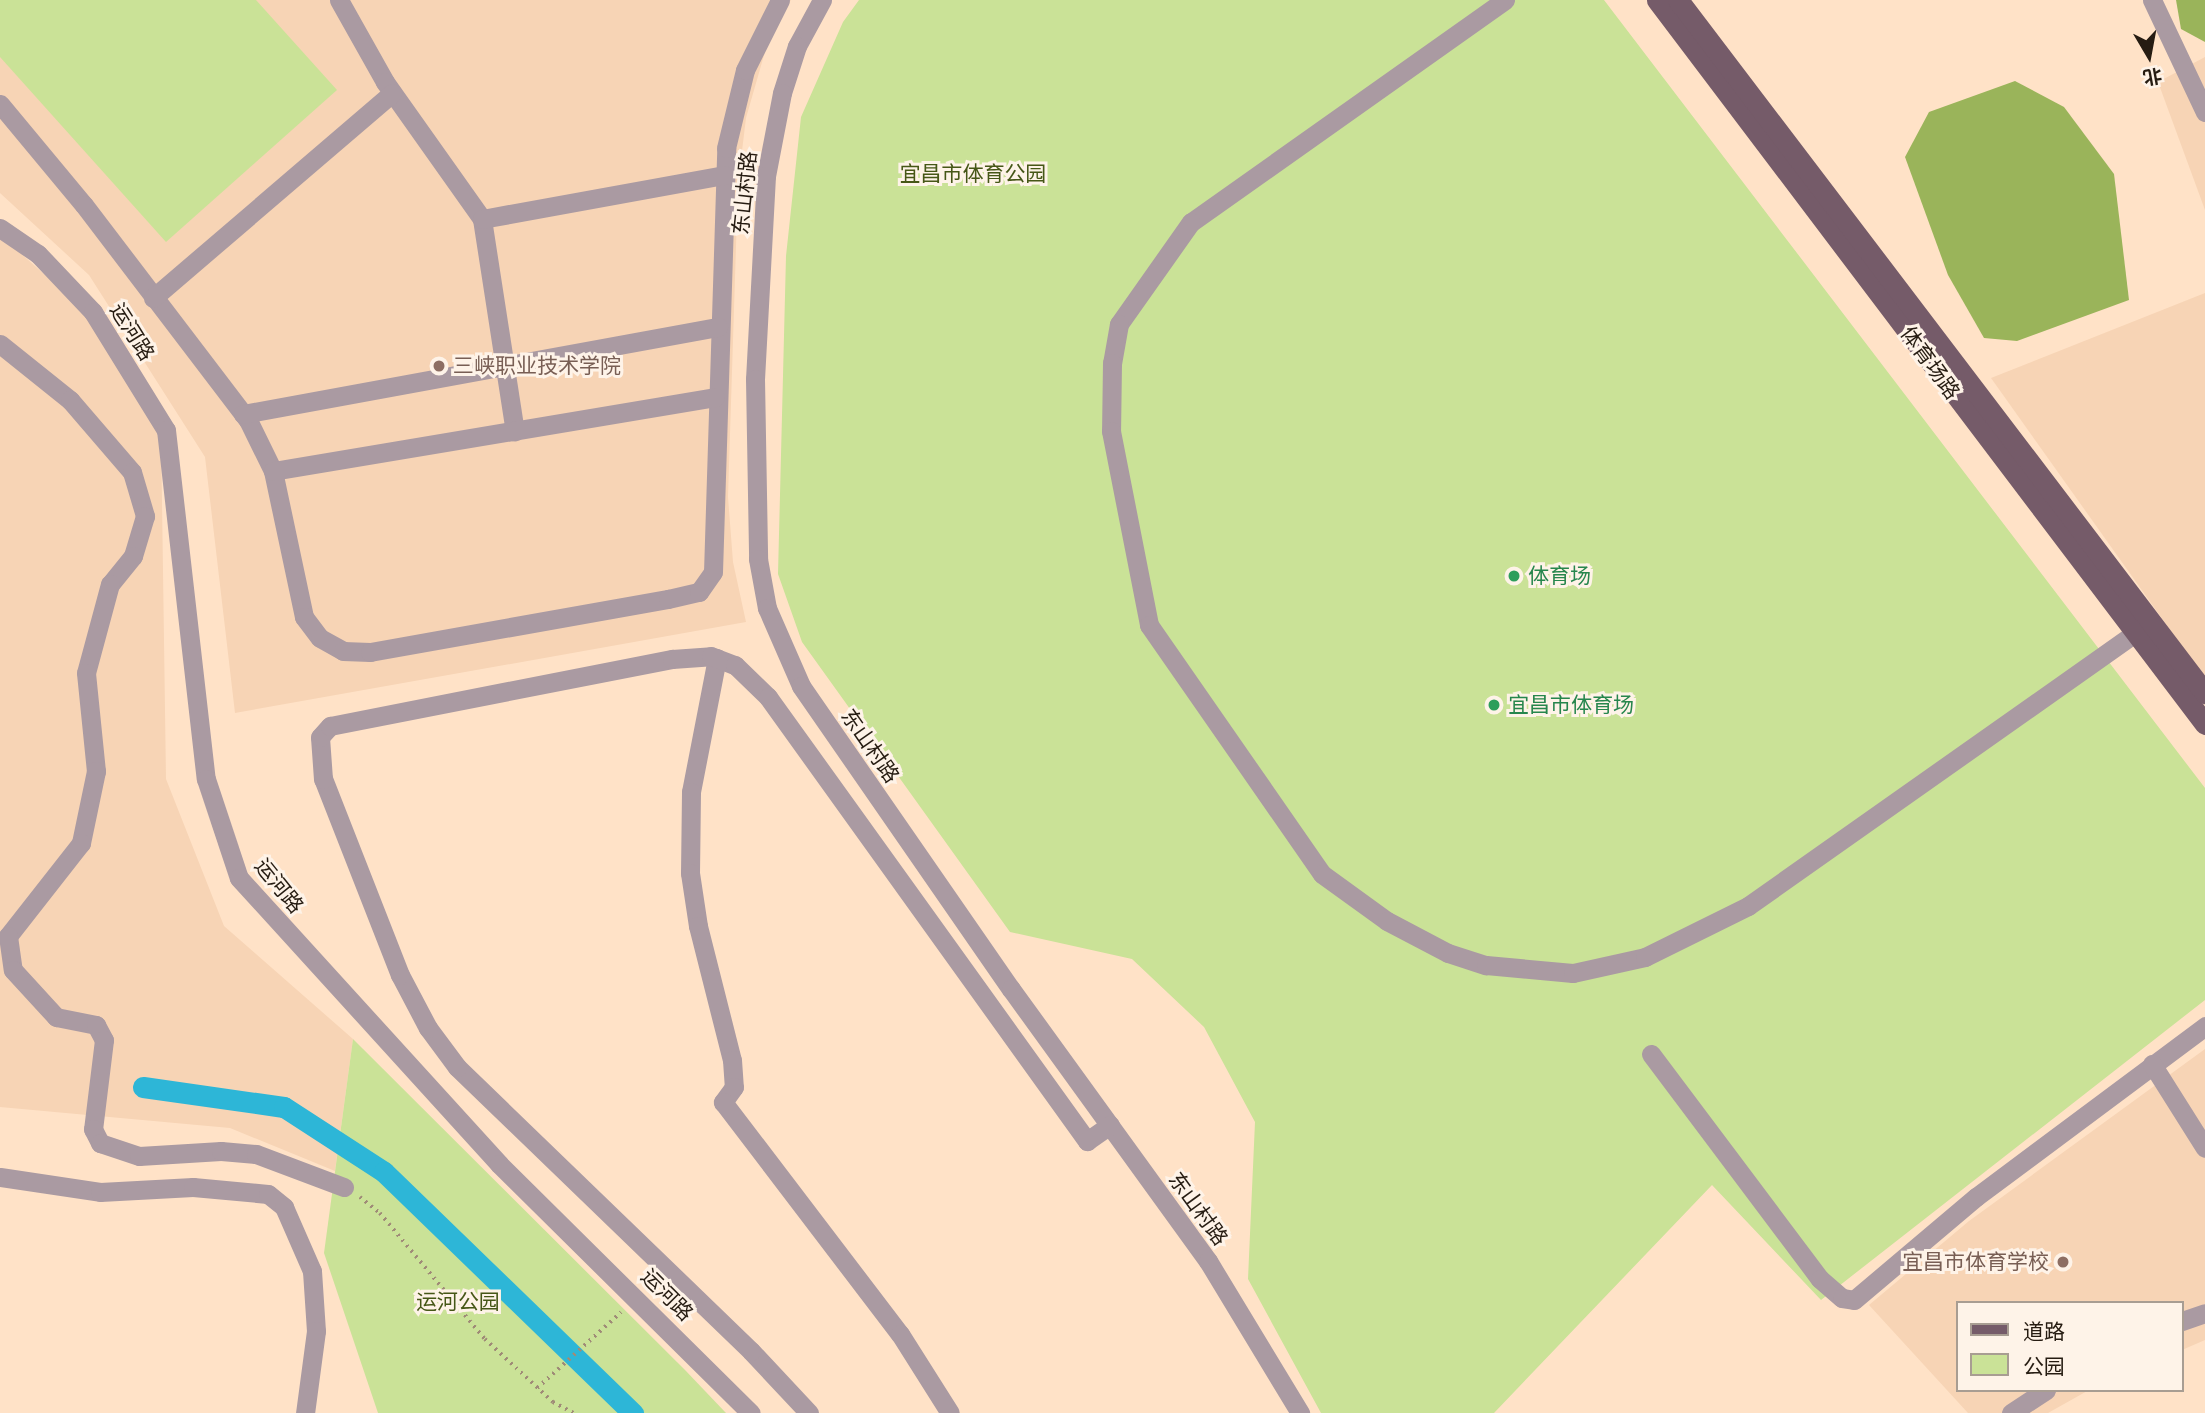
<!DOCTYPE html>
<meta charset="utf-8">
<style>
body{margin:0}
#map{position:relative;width:2205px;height:1413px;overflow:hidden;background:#ffe2c7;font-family:"Public Sans","Noto Sans SC",sans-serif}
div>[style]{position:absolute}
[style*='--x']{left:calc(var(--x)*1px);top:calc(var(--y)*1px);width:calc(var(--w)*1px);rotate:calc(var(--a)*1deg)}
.built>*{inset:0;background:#f7d4b5}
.green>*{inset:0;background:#cae297}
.forest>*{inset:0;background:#9ab45a}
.canal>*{height:21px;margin:-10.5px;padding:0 10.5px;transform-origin:10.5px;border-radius:10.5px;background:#2db6d7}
.path>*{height:3.5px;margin-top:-1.75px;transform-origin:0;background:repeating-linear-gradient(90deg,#9f8b77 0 2px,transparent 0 7px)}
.minor>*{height:19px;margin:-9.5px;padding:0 9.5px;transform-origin:9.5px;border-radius:9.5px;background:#aa9aa2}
.major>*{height:21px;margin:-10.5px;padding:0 10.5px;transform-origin:10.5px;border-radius:10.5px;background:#755b69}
.dots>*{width:19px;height:19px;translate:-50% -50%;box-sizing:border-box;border:4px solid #fef3e8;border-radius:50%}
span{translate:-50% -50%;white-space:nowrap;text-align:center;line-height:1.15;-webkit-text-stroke:6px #fef3e8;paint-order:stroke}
.park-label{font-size:21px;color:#465717}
.street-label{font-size:21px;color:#261c12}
.education-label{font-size:21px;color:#785e54}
.left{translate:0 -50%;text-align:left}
.right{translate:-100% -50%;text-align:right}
.leisure-label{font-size:21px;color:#27864d}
.legend{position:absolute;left:1956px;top:1301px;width:228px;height:91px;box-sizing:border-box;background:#fef3e8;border:2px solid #a89d92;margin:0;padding:9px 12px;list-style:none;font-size:21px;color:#261c12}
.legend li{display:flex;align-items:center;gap:14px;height:35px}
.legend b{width:35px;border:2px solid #a89d92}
.north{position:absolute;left:2114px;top:21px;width:70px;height:70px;-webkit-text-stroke:5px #fef3e8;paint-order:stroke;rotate:170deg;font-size:19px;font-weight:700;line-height:28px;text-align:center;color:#261c12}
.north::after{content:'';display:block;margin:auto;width:24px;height:32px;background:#261c12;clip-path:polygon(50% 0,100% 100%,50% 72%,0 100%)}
</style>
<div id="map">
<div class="built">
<i style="clip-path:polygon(0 0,791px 0,771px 31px,746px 118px,738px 184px,728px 497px,733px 562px,746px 622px,235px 713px,205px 457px,89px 275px,0 193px)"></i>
<i style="clip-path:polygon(2205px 57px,2205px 210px,2158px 82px)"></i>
<i style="clip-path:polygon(0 235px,89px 314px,161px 432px,166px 779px,224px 926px,353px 1039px,335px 1171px,230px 1128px,0 1107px)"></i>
<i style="clip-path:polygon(2205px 293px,2205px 679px,1991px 378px)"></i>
<i style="clip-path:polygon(2205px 1049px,2205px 1340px,2182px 1350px,2182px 1303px,1958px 1303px,1958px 1390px,2089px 1390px,2048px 1413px,1968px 1413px,1869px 1305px,1969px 1221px)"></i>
</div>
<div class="green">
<i style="clip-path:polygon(0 0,256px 0,337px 90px,166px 242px,0 57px)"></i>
<i style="clip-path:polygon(859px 0,1604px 0,2205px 788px,2205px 1000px,1821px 1300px,1712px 1185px,1494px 1413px,1321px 1413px,1248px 1279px,1255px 1122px,1204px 1027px,1132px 959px,1010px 932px,802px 642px,778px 574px,786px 256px,801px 117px,843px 22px)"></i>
<i style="clip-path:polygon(353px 1039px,685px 1370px,726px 1413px,378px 1413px,324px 1253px)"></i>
</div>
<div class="forest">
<i style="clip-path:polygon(2176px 0,2205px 0,2205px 42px,2181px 29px)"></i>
<i style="clip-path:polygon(2015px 81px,2064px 107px,2114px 174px,2129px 300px,2017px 341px,1984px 338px,1948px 275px,1905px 157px,1929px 112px)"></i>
</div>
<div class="canal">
<i style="--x:143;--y:1087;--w:142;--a:8.1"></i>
<i style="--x:284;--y:1107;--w:119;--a:33"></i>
<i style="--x:384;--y:1172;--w:347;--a:44.1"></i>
</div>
<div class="path">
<i style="--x:360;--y:1197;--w:26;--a:39"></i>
<i style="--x:380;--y:1213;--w:164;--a:50.2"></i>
<i style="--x:485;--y:1339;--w:93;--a:42.8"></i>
<i style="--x:553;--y:1402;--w:24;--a:28"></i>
<i style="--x:537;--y:1388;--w:113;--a:-42.1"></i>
</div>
<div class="minor">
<i style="--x:339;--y:0;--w:94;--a:60.7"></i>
<i style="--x:385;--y:82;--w:168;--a:54.7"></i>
<i style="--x:482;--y:219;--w:215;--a:81.2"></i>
<i style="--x:822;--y:0;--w:52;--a:118.5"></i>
<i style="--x:797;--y:46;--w:49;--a:107.7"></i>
<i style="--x:782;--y:93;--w:85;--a:100.9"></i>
<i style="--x:766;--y:176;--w:203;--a:93.1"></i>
<i style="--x:755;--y:379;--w:180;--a:89"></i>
<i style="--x:758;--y:559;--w:50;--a:79.6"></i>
<i style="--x:767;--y:608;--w:85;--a:66.4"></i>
<i style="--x:801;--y:686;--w:369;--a:55.3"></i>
<i style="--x:1011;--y:989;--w:336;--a:54.1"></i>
<i style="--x:1208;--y:1261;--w:178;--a:58.8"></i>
<i style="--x:1505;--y:0;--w:385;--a:144.7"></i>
<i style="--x:1191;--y:222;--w:125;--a:125.2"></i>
<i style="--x:1119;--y:324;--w:40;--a:100"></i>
<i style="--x:1112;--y:363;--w:68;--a:90.8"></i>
<i style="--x:1111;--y:431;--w:198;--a:78.9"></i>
<i style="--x:1149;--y:625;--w:303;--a:55.2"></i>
<i style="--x:1322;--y:874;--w:80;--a:35.9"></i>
<i style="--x:1387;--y:921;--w:69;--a:27.7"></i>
<i style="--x:1448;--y:953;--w:40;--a:18"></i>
<i style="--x:1486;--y:965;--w:87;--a:5.3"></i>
<i style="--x:1573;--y:973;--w:74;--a:-12.5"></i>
<i style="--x:1645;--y:957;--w:115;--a:-26.3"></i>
<i style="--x:1748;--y:906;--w:474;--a:-35.2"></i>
<i style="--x:2152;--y:0;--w:124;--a:64.7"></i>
<i style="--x:0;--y:104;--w:131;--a:50.3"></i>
<i style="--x:84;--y:205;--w:270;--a:52.7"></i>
<i style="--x:248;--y:420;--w:57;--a:63.9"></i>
<i style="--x:273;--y:471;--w:149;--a:78"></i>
<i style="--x:304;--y:617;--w:26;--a:53"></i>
<i style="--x:320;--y:638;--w:26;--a:29"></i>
<i style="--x:343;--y:651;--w:27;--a:2"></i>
<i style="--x:370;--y:652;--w:303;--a:-10.1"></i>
<i style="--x:668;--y:599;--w:32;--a:-13"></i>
<i style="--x:699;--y:592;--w:24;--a:-55"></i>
<i style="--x:713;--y:572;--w:424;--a:-88.2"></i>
<i style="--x:726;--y:148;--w:80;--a:-76.3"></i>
<i style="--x:745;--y:70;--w:78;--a:-63.4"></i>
<i style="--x:482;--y:219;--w:246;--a:-10.3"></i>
<i style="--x:0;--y:228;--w:46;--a:34.4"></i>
<i style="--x:38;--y:254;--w:80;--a:46.5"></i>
<i style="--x:93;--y:312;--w:139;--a:58.3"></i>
<i style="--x:166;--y:430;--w:351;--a:83.5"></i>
<i style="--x:206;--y:779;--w:104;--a:71.6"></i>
<i style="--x:239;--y:878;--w:387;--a:47.7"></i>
<i style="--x:499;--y:1164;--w:354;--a:44.7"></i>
<i style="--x:153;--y:298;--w:315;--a:-40.6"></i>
<i style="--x:0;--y:344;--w:90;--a:38.7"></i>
<i style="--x:70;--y:400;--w:95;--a:49.3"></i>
<i style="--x:132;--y:472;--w:46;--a:73.5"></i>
<i style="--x:145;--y:516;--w:42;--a:106.7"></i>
<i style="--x:133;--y:556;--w:36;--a:129"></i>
<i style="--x:110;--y:584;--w:92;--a:105.1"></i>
<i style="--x:86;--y:673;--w:99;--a:84.2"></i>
<i style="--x:96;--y:771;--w:74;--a:101.8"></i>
<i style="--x:81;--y:843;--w:118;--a:128.1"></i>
<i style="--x:8;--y:936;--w:34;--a:82"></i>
<i style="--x:13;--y:970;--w:64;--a:47.5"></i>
<i style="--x:56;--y:1017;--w:41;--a:11.3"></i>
<i style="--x:96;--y:1025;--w:17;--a:62"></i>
<i style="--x:104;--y:1040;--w:90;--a:97"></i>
<i style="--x:93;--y:1129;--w:16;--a:63"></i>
<i style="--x:100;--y:1143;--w:41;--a:18.4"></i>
<i style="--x:139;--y:1156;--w:82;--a:-3.5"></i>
<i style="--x:221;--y:1151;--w:35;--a:5"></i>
<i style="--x:256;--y:1154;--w:94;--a:20.6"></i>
<i style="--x:243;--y:414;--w:483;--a:-10.4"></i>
<i style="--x:273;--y:471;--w:448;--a:-9.5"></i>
<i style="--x:717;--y:658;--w:136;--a:101"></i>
<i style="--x:691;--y:792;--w:81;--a:90.7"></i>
<i style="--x:690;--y:873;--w:54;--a:81.4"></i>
<i style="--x:698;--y:926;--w:138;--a:75.8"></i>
<i style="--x:732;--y:1060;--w:27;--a:86"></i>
<i style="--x:734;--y:1087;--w:19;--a:126"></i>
<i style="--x:723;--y:1102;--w:292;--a:52.7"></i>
<i style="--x:900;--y:1334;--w:93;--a:57.7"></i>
<i style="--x:1651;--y:1054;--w:281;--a:53.1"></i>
<i style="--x:1820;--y:1279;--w:29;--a:41"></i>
<i style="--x:1842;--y:1298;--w:12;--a:9"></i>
<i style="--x:1854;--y:1300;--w:160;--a:-40.2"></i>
<i style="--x:1976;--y:1197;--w:286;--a:-36.7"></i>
<i style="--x:2152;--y:1064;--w:99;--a:57.8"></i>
<i style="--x:0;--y:1177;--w:101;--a:8.5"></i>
<i style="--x:100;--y:1192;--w:93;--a:-3.1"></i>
<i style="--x:193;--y:1187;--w:75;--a:5.3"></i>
<i style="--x:268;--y:1194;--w:21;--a:39"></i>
<i style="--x:284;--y:1207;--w:70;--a:66.4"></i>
<i style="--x:312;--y:1271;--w:60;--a:86.2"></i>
<i style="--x:316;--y:1331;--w:83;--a:97.6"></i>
<i style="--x:2182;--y:1321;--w:24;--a:-19"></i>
<i style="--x:809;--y:1413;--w:85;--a:-133.1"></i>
<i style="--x:751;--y:1351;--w:409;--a:-136"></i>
<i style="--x:457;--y:1067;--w:49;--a:-126.6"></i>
<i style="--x:428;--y:1028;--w:60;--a:-117.8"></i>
<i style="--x:400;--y:975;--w:211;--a:-111.4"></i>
<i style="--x:323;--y:779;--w:42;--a:-94.1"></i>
<i style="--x:320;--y:737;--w:15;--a:-48"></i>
<i style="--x:330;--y:726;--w:349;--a:-11.1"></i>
<i style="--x:672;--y:659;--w:39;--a:-4"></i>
<i style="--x:711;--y:656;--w:26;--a:21"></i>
<i style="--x:735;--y:665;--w:46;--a:44.1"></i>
<i style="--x:768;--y:697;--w:547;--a:54.3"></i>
<i style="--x:1087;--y:1141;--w:28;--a:-35"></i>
<i style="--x:2011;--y:1413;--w:42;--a:-33.3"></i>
</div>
<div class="major">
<i style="--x:1657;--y:0;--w:908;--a:52.88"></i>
<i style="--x:1678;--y:0;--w:871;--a:52.75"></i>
</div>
<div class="dots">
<i style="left:439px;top:366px;background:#8d6e63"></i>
<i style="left:1514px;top:576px;background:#2e9e5b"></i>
<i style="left:1494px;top:705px;background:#2e9e5b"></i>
<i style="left:2063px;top:1262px;background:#8d6e63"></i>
</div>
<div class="park-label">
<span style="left:973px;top:174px">宜昌市体育公园</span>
<span style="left:458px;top:1302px">运河公园</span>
</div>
<div class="street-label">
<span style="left:745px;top:193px;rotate:-84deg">东山村路</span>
<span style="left:132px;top:332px;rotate:58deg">运河路</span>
<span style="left:1930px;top:363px;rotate:54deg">体育场路</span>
<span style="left:870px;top:746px;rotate:55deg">东山村路</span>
<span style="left:279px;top:886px;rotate:51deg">运河路</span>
<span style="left:1198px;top:1209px;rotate:54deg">东山村路</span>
<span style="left:667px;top:1295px;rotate:45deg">运河路</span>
</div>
<div class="education-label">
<span class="left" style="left:453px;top:366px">三峡职业技术学院</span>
<span class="right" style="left:2049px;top:1262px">宜昌市体育学校</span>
</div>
<div class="leisure-label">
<span class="left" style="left:1528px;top:576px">体育场</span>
<span class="left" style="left:1508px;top:705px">宜昌市体育场</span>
</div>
<ul class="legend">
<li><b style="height:9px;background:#755b69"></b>道路</li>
<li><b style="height:19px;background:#cae297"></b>公园</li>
</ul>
<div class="north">北</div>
</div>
